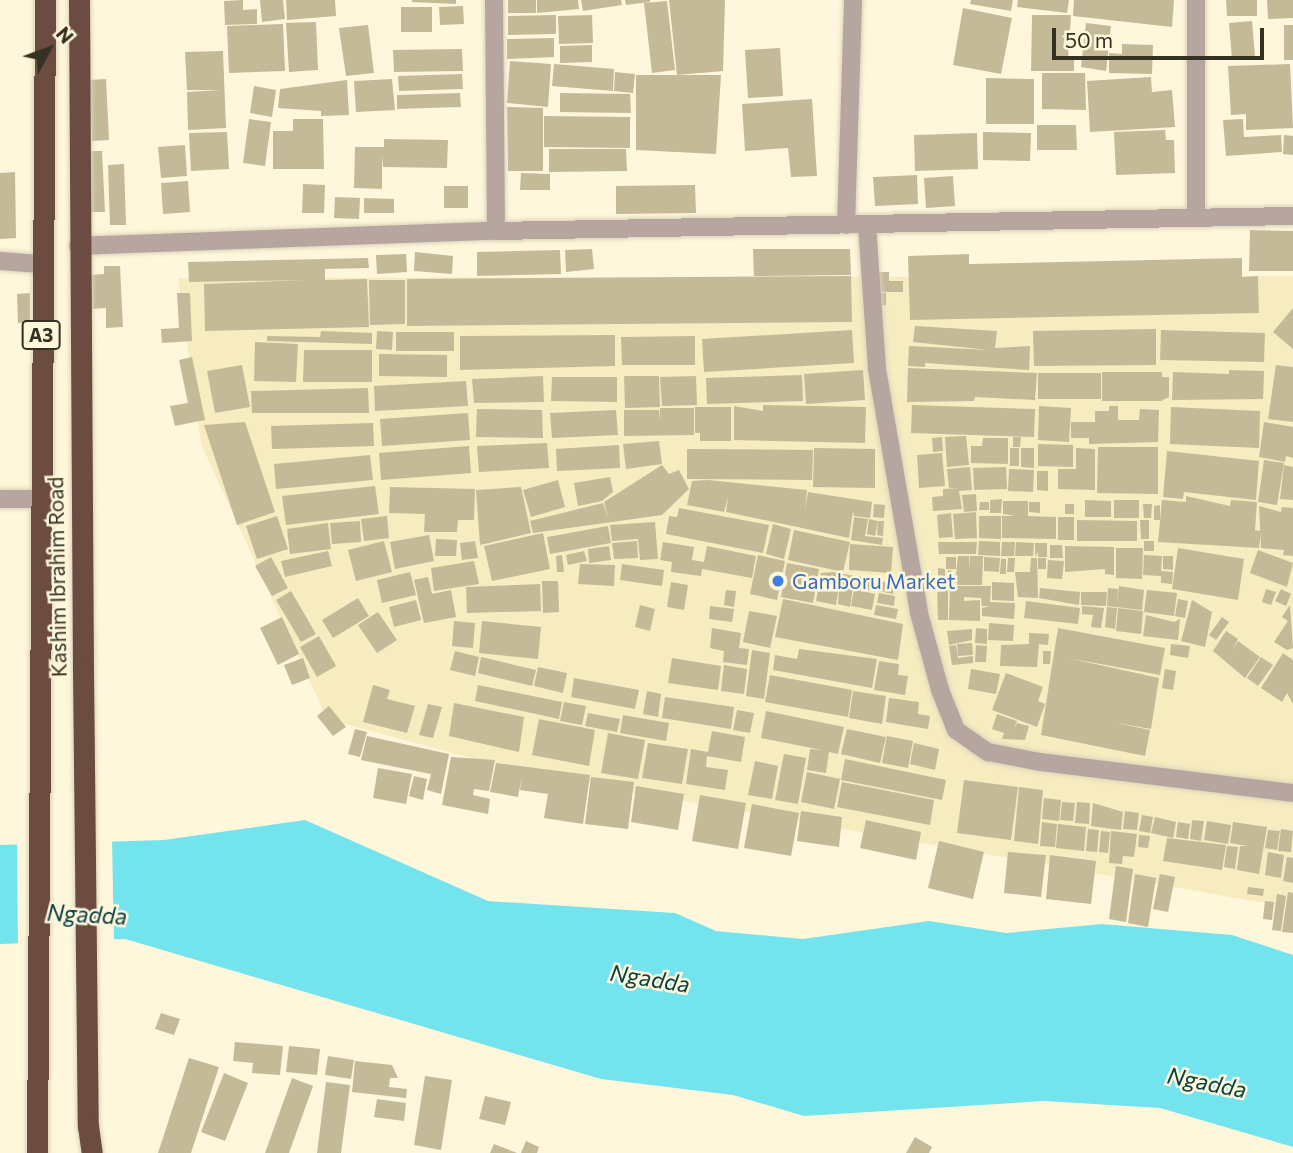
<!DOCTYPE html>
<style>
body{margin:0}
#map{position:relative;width:1293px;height:1153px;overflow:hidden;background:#fff7db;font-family:Commissioner,sans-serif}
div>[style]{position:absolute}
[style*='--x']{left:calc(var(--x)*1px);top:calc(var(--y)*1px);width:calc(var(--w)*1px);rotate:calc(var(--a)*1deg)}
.built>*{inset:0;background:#f7ebc0}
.water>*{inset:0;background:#73e4ee}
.pier>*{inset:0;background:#fff7db}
.building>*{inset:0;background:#c4ba98}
.roads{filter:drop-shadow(0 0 2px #dad3ba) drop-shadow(0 0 2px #dad3ba)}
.minor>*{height:18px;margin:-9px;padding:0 9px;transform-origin:9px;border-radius:9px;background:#b7a6a0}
.highway>*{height:21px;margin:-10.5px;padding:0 10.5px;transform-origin:10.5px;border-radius:10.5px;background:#6c4c40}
.dots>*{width:19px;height:19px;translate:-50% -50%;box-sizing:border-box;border:4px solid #fff7db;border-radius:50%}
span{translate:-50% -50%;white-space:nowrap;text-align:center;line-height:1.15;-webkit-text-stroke:5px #fff7db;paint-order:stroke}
.shield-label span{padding:2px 5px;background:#fff7db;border:2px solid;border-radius:5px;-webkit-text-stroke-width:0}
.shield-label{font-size:19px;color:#343022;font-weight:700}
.street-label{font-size:21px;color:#343022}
.shop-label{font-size:21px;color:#366cbe}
.left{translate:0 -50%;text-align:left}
.water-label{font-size:23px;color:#094044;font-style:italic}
.north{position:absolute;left:14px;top:14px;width:70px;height:70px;-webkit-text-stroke:5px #fff7db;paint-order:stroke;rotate:49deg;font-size:19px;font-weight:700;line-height:28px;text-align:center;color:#343022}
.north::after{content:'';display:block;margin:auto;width:24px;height:32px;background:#343022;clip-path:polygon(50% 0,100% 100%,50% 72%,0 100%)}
.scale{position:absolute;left:1052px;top:28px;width:212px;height:32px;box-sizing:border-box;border:4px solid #343022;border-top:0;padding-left:9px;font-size:21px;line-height:24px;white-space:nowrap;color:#343022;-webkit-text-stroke:5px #fff7db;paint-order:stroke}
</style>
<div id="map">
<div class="built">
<i style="clip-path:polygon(1293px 276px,1293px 908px,534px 775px,327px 719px,201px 444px,178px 278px)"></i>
</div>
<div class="water">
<i style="clip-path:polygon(305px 820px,488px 901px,675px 913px,716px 931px,803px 939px,929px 921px,1006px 933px,1102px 924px,1232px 935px,1293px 955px,1293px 1147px,1160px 1108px,1044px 1101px,804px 1116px,733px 1095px,601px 1079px,125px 939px,0 944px,0 845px,164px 840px)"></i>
</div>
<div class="pier">
<i style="clip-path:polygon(112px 838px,114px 943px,18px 946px,17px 842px)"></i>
</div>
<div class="building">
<i style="clip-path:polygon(243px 0,243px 10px,257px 9px,257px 24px,225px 25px,224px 1px)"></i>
<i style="clip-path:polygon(260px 0,283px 0,285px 19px,262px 22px)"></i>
<i style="clip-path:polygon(286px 0,335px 0,336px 16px,287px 20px)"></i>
<i style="clip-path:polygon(412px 0,456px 0,456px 4px,412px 2px)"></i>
<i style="clip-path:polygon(508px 0,536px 0,536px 13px,508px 13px)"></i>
<i style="clip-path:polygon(537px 0,578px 0,579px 9px,537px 13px)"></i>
<i style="clip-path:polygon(581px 0,621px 0,622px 5px,583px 11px)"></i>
<i style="clip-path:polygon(625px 0,650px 0,650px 2px,626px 5px)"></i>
<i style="clip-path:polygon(669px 0,725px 0,723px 71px,677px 75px)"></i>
<i style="clip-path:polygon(971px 0,1013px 0,1011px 11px,970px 4px)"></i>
<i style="clip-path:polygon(1018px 0,1069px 0,1067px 13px,1017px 7px)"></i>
<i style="clip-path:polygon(1074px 0,1174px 0,1172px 27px,1073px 16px)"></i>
<i style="clip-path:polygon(1226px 0,1257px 0,1257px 16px,1227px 16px)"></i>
<i style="clip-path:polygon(1267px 0,1293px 0,1293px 18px,1268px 19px)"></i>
<i style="clip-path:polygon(667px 1px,675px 70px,652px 73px,644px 3px)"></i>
<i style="clip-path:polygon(463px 6px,464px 24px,440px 25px,439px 7px)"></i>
<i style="clip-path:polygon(401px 7px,432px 7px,432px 32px,401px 32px)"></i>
<i style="clip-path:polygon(963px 8px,1012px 18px,1001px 74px,953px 65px)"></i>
<i style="clip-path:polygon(556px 15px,556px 34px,508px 35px,508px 16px)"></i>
<i style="clip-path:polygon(592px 15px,593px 43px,559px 44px,558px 16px)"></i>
<i style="clip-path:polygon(1032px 15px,1071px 15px,1068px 59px,1074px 59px,1074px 71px,1031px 71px)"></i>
<i style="clip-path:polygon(1252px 21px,1255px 57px,1232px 59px,1229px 23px)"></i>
<i style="clip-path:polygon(316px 22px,318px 70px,289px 72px,286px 23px)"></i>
<i style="clip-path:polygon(1086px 23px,1111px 26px,1106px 71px,1081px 67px)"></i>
<i style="clip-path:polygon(283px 24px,285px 71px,229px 73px,227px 26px)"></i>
<i style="clip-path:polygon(368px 25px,374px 73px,346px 76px,339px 28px)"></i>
<i style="clip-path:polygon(1284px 25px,1293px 25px,1293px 60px,1284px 60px)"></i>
<i style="clip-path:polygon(554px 38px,554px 57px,507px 59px,507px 39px)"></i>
<i style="clip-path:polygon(1122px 44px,1153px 45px,1152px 74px,1109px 73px,1109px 53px,1122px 54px)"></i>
<i style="clip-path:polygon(592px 45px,592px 62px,560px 63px,560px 46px)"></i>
<i style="clip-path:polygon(780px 48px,783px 96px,748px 98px,745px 50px)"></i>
<i style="clip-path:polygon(462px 49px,463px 71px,394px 72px,393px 50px)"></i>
<i style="clip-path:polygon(223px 51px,226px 128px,188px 130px,187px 92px,221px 90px,187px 90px,185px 52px)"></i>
<i style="clip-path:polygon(510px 61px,551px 64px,548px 107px,507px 103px)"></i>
<i style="clip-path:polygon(554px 64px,614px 69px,613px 91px,552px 86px)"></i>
<i style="clip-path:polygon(1290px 64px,1293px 128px,1246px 130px,1246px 114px,1231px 115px,1228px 66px)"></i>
<i style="clip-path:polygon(615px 72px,635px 74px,633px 93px,614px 91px)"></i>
<i style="clip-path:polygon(1042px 73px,1085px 73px,1086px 110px,1042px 109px)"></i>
<i style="clip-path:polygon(462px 74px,463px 89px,399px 91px,398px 76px)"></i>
<i style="clip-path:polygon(636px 75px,721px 75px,716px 154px,636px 150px)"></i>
<i style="clip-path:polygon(1151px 77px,1152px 92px,1172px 90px,1175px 127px,1090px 132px,1087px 81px)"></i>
<i style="clip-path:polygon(986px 78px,1034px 79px,1034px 124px,986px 124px)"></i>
<i style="clip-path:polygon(106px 79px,109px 140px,92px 141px,89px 80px)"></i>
<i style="clip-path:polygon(392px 79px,395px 110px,356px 112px,354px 81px)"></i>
<i style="clip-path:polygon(347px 80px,349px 115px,321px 116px,321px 111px,278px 108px,280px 89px)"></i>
<i style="clip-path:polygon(254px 86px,276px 90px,272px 117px,250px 113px)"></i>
<i style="clip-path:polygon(460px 93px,461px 107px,397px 109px,397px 95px)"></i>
<i style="clip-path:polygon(560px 93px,630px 94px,631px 113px,560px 112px)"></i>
<i style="clip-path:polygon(812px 99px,817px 176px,791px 177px,788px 148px,745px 151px,742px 104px)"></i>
<i style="clip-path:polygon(507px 107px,543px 108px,543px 171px,508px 171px)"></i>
<i style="clip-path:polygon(544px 116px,630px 117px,630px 148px,544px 147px)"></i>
<i style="clip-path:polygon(249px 119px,271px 122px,265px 166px,243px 163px)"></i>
<i style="clip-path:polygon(293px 119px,323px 119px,324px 169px,273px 169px,273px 131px,293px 131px)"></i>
<i style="clip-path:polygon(1243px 119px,1244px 137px,1281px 135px,1282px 152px,1226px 156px,1223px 120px)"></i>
<i style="clip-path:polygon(1037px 125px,1076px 125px,1077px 150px,1037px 150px)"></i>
<i style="clip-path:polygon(1165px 130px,1166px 140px,1174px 140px,1175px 173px,1116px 175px,1114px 132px)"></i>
<i style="clip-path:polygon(227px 132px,229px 169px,191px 171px,189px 133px)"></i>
<i style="clip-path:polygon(983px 132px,1031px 133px,1030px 161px,983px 160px)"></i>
<i style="clip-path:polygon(977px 133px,978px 169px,915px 171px,914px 135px)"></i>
<i style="clip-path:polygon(1284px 135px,1293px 136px,1293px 155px,1283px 154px)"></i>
<i style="clip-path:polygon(384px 139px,448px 140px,447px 168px,383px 167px,382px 156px,382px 189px,354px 188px,355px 147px,384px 147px)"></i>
<i style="clip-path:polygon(185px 145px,187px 176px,161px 178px,158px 147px)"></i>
<i style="clip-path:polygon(549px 149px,626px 149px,627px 171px,549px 172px)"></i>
<i style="clip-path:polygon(86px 151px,102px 151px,105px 212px,88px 212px)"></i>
<i style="clip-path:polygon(124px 164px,126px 225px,110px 225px,108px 165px)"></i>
<i style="clip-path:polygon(15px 172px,16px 238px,0 239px,0 173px)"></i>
<i style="clip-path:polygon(521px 173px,550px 174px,550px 190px,520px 190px)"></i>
<i style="clip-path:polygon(917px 175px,918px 204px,875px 206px,873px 177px)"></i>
<i style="clip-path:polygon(953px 176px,955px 206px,926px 208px,924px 178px)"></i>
<i style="clip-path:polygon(188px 181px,190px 212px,163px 214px,161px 183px)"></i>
<i style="clip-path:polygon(303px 184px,325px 185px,324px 213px,302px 213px)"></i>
<i style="clip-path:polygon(695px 185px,696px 213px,616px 214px,616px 186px)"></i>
<i style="clip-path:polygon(444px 186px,468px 186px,468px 208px,444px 208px)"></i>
<i style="clip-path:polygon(335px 197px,360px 198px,359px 219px,334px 218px)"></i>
<i style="clip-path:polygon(364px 198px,394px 199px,394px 213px,364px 213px)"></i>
<i style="clip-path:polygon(1250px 230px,1293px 231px,1293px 271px,1249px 271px)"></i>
<i style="clip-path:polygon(592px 249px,594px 269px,566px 272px,565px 250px)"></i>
<i style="clip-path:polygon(753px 249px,850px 249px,851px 275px,754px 276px)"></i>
<i style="clip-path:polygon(560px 250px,561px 274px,477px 276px,477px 252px)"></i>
<i style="clip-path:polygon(415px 252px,453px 256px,452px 274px,414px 271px)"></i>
<i style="clip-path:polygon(406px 254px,407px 272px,377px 274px,376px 255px)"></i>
<i style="clip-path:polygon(969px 254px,969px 264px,1242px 258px,1242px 277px,1258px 276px,1259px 313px,910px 320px,908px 256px)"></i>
<i style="clip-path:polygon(368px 258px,369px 268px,325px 269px,325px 280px,367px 279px,369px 327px,205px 331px,204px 284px,308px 280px,189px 282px,188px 262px)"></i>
<i style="clip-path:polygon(104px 266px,120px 266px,123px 327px,106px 328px,106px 308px,91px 309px,90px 275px,104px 274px)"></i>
<i style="clip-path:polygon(872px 272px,889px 272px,889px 281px,903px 281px,903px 292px,877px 292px,886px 293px,886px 305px,873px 306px)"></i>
<i style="clip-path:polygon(851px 276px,852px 322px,407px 326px,407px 279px)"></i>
<i style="clip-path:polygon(369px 280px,405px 280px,405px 324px,370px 325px)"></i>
<i style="clip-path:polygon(30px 293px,30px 323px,18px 323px,17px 294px)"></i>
<i style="clip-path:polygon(177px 293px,190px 293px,192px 341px,162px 343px,161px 329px,179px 328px)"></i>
<i style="clip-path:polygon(1293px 308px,1293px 349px,1273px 332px)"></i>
<i style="clip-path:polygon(915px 326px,997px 331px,995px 348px,1030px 346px,1029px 370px,925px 363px,925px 367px,908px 366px,909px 346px,989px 350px,913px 342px)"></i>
<i style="clip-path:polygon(1156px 329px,1156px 365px,1034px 366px,1033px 331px)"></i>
<i style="clip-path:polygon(852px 330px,854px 363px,704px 372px,702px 339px)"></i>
<i style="clip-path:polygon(1161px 330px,1265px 333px,1264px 362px,1160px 360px)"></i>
<i style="clip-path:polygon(321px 331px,372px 333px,372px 344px,267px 341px,267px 336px,320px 337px)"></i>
<i style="clip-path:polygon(377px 331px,393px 332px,392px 350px,376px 349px)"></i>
<i style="clip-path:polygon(396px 332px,454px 332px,454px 351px,396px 351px)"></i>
<i style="clip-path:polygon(615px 335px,615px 366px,460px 370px,460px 336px)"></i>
<i style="clip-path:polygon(695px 336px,695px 365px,622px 365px,621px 337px)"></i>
<i style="clip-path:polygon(255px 342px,298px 344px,296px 382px,254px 381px)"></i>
<i style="clip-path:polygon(304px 350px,372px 350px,372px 382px,303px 382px)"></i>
<i style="clip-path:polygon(379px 354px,447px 355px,447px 377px,379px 376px)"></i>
<i style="clip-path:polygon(192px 357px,205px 420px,175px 426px,170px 406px,188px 403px,179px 360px)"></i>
<i style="clip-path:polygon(242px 365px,250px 407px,215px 413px,207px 371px)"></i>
<i style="clip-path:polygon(1276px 365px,1293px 367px,1293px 422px,1268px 419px)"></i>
<i style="clip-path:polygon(908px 368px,1037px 373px,1035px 400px,975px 397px,974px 401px,907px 402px)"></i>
<i style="clip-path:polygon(863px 370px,865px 400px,806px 404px,804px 374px)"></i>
<i style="clip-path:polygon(1229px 370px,1264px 371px,1263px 399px,1172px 400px,1173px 372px,1229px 374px)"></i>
<i style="clip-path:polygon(1102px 372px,1162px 372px,1162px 377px,1169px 377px,1169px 397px,1161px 401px,1102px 401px)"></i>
<i style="clip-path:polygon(1038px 373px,1101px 373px,1101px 399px,1038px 399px)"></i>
<i style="clip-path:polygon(802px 375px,803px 401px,707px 404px,706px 378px)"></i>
<i style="clip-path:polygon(543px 376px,544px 402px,474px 403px,472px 379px)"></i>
<i style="clip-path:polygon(624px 376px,659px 376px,660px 407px,625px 408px)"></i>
<i style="clip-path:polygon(696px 376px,697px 405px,662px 406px,660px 377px)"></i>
<i style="clip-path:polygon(552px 377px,617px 377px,617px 402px,551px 401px)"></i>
<i style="clip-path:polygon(466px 381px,468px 406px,375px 411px,374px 386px)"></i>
<i style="clip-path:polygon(368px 388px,369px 413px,252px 413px,251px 391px)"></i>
<i style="clip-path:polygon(763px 405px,866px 407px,865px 443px,734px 440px,734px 406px,763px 411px)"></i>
<i style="clip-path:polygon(912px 405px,1035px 409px,1034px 437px,911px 433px)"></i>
<i style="clip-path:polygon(1039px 406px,1071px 408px,1069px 442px,1038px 440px)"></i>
<i style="clip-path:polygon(1109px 406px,1118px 406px,1118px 420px,1139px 420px,1140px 409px,1159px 410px,1158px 442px,1089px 444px,1089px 438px,1071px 438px,1071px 422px,1095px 422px,1095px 411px,1109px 411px)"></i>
<i style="clip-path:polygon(695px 407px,731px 407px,731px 441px,700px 441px,700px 433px,695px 433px)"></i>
<i style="clip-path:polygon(1171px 407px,1260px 411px,1259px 448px,1170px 444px)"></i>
<i style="clip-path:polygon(660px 408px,694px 408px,694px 435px,624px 436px,624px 410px,659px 410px,660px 421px)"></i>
<i style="clip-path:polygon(477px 409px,542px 410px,543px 438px,476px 437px)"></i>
<i style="clip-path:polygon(616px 410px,618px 435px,552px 438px,550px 413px)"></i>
<i style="clip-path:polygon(468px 413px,470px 440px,382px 446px,380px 419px)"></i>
<i style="clip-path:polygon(245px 422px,275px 512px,237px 525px,204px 425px)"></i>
<i style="clip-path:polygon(1264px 422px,1293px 427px,1293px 458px,1286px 456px,1285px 462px,1259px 457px)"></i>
<i style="clip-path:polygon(373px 423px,374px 446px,272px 449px,271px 426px)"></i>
<i style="clip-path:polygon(966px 436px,969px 465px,947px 467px,945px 437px)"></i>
<i style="clip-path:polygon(942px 437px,943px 451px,933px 452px,932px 438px)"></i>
<i style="clip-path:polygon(1013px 437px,1021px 437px,1020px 447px,1013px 447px)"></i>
<i style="clip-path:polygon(983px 438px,1008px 438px,1008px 464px,971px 463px,971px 446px,982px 446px)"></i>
<i style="clip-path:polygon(659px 441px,662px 464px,626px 469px,623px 444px)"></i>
<i style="clip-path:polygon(547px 443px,549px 468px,479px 472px,477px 446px)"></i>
<i style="clip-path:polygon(1038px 444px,1073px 445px,1073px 467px,1038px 466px)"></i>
<i style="clip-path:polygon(619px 445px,620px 468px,557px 471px,556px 449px)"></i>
<i style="clip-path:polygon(469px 446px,471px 473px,381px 480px,379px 453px)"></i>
<i style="clip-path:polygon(1098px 447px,1158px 447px,1158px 494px,1097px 493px)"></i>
<i style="clip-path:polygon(814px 448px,875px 449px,875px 488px,813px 487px)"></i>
<i style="clip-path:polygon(1010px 448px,1019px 448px,1019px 466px,1010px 466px)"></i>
<i style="clip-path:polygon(1021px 448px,1034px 448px,1034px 468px,1021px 467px)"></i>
<i style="clip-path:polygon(1076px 448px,1095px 449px,1095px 490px,1058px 489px,1058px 469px,1076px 469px)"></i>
<i style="clip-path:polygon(687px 449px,813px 450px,812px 480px,687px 479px)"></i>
<i style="clip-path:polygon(1167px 451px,1259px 461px,1256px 500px,1184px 492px,1183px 499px,1163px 497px)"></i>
<i style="clip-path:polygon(942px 453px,945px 486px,919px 488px,917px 455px)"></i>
<i style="clip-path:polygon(370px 455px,373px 480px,276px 489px,274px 464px)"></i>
<i style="clip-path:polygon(1264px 460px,1284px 463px,1277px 505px,1258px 502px)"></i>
<i style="clip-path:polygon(662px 465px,669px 474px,679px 470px,689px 489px,662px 515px,533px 533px,530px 521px,603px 503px,609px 520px,604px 502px)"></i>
<i style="clip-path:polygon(1284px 465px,1293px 467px,1293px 500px,1280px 499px)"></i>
<i style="clip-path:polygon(970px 467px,972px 490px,959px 491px,962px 509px,933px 511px,932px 497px,943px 496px,943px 489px,959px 488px,949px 488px,947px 469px)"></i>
<i style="clip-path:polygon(1006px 467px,1007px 489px,974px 490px,973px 468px)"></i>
<i style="clip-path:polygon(1009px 469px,1034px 470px,1033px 492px,1008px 491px)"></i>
<i style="clip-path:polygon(1037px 471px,1048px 471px,1048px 491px,1037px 490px)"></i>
<i style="clip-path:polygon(610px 477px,613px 492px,602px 501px,578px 506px,574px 483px)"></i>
<i style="clip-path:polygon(558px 480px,565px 507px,531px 517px,523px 490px)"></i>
<i style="clip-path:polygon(708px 480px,807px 490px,805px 509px,808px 492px,872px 502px,870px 518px,854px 516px,853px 511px,849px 538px,726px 512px,728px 497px,724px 512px,687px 505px,692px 481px)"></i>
<i style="clip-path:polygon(375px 486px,379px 514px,286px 525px,282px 496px)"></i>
<i style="clip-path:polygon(390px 487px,475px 489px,474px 520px,458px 520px,457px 532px,424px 532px,425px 514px,389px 513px)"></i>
<i style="clip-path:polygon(521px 487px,531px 533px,480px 545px,476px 490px)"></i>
<i style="clip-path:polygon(976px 494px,977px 511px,964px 512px,962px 495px)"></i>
<i style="clip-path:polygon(1186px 496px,1230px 506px,1231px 500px,1257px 502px,1255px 530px,1261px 531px,1259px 548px,1158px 542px,1162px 500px,1186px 502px)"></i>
<i style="clip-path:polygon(1002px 499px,1001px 513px,990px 513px,990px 500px)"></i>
<i style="clip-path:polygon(1085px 500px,1111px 501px,1111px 517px,1085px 517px)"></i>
<i style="clip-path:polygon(1114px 500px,1139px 500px,1139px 518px,1114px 518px)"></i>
<i style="clip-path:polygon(1003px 501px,1028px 501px,1028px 516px,1056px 517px,1056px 539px,1002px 538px,1002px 516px,1015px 516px,1003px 514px)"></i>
<i style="clip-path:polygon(980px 502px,989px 502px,989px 510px,979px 510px)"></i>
<i style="clip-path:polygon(1029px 502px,1040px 502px,1040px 513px,1029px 512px)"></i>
<i style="clip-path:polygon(874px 504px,885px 505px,884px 518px,873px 517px)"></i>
<i style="clip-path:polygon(1065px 504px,1074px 504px,1074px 514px,1065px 514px)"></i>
<i style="clip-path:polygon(1143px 504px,1152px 504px,1151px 518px,1144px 518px)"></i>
<i style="clip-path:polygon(1160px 505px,1160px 520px,1154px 520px,1154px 506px)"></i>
<i style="clip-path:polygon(1259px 506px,1281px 512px,1282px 507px,1293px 508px,1293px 556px,1283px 555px,1284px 550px,1261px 548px)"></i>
<i style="clip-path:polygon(679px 508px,769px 525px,763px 553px,666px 534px,669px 516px,677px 517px)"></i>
<i style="clip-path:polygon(976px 512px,977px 538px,955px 539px,953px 514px)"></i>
<i style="clip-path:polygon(951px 513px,953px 537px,939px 538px,937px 515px)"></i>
<i style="clip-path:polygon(277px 516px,288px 549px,257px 559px,246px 526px)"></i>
<i style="clip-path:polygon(387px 516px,389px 538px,364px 541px,361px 519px)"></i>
<i style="clip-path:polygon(979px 516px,1001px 516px,1001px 539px,979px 538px)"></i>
<i style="clip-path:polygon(854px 517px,868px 519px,865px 536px,883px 538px,882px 545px,851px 540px)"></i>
<i style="clip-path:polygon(1058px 517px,1074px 517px,1074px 540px,1058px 540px)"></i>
<i style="clip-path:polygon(869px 519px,878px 521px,875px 536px,867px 534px)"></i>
<i style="clip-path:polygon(1077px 520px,1137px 521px,1137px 541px,1077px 541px)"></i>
<i style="clip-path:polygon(1140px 520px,1149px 520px,1149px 539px,1141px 539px)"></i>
<i style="clip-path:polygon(360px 521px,361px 542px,332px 544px,330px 523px)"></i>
<i style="clip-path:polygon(878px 521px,884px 521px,883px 536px,877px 535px)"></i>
<i style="clip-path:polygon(655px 522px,658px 559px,640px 560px,638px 539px,612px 541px,610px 525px)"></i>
<i style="clip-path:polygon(328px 523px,331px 549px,290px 554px,287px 529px)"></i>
<i style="clip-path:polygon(773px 524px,791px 529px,784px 559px,766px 554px)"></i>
<i style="clip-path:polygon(608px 526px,611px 543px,550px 554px,547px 537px)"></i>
<i style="clip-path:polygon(794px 530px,850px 542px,843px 572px,788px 560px)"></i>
<i style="clip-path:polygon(543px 533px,550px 569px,492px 581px,484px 546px)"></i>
<i style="clip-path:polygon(429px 535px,434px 561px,395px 569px,390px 542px)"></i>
<i style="clip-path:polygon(436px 539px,457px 540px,456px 556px,435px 556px)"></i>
<i style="clip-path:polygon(384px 541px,392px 572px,356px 581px,348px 550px)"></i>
<i style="clip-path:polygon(475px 541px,478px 558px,462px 560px,460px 543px)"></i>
<i style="clip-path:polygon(637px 541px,638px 558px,614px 559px,612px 543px)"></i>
<i style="clip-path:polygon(979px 541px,1000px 542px,1000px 556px,978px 555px)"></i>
<i style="clip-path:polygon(1144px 541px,1154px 541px,1154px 551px,1144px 551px)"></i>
<i style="clip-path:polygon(663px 542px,694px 547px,692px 560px,704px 562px,707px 546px,756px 556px,752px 578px,702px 569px,701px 576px,671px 572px,672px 562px,660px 560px)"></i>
<i style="clip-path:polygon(938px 542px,977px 542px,976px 554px,939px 554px)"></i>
<i style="clip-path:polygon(1002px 542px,1015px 542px,1014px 556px,1001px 556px)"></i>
<i style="clip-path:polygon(1016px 542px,1034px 543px,1033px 556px,1015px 556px)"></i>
<i style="clip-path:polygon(1035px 543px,1047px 543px,1047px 557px,1038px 557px,1038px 552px,1035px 557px)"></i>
<i style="clip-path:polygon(850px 544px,893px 547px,891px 573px,849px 570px)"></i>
<i style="clip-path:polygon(1050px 545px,1062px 545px,1063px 558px,1050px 558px)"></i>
<i style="clip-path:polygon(609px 546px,611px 560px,589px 563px,588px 549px)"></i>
<i style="clip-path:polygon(1065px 546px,1114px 547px,1114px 575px,1105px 574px,1105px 569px,1065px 572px)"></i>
<i style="clip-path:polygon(1116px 548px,1143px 548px,1142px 579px,1116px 578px)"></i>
<i style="clip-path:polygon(1178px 548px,1244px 559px,1238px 600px,1172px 589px)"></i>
<i style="clip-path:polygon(1258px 550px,1293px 563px,1287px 587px,1250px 573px)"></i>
<i style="clip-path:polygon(328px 551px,332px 566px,285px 577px,281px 561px)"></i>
<i style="clip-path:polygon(584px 551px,587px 561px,568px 565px,566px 555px)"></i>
<i style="clip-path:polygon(562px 555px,564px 572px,557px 572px,556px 556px)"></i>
<i style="clip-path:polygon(758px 555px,785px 561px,777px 600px,750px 594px)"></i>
<i style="clip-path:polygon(1144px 555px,1162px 556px,1161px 571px,1173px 572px,1172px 584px,1161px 583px,1161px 576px,1143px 575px)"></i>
<i style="clip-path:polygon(958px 556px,969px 556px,970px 570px,970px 556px,983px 556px,982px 585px,955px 585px)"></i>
<i style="clip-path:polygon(1163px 556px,1173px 556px,1173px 570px,1163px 569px)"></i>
<i style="clip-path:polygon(271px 557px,288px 588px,272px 596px,255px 566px)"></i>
<i style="clip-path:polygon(946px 557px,956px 557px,956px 569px,946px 569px)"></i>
<i style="clip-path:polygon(984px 557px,1000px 558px,999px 572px,984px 571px)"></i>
<i style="clip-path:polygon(1008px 558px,1015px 558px,1014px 572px,1007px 572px)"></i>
<i style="clip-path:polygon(1031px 558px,1037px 558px,1038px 598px,1018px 597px,1015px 572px,1030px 572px)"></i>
<i style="clip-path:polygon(1038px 558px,1046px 558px,1046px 569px,1038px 569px)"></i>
<i style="clip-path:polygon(1001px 559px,1006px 559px,1006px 574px,1000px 574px)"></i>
<i style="clip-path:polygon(1048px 560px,1064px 561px,1062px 579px,1047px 578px)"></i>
<i style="clip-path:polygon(474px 561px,479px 584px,434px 591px,431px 568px)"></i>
<i style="clip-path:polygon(787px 563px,819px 569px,813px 603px,781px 597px)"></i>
<i style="clip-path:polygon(580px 564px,615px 565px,614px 586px,578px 584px)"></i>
<i style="clip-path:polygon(622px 564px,664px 570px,662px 586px,620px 580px)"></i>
<i style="clip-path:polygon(938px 568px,945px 569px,945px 583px,938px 583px)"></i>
<i style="clip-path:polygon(948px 570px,953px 571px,953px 584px,947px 584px)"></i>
<i style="clip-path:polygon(410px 572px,416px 595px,382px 603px,377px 580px)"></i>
<i style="clip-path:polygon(833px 572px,855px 576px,850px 607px,838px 604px,839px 586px,836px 605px,816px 601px,821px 573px)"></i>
<i style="clip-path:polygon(858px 576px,871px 579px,869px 590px,856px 588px)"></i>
<i style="clip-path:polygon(428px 577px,432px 594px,451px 590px,456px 617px,424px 623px,414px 580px)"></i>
<i style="clip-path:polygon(875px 580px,895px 584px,893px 594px,873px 590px)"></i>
<i style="clip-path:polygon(542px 581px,558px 581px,559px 612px,543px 613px)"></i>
<i style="clip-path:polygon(671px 582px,688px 585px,684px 610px,667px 607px)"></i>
<i style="clip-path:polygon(992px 582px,1014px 583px,1014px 601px,992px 600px)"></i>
<i style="clip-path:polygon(540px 584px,541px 611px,467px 613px,466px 587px)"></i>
<i style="clip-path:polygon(937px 585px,948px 586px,948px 620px,938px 620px)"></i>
<i style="clip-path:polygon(950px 586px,991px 586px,990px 602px,1015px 603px,1014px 619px,982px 616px,982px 608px,990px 606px,982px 606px,981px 598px,964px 597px,964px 601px,980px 600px,980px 621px,949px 620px)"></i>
<i style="clip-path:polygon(1119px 586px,1144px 590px,1142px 610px,1107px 606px,1108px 588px,1118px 589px,1117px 603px)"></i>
<i style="clip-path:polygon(1040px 588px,1080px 592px,1079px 605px,1039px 598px)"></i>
<i style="clip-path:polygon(854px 589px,875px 594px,872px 610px,851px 606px)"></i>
<i style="clip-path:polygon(1266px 589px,1276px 592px,1271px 605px,1262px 602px)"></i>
<i style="clip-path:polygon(1281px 589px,1291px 594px,1286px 606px,1275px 601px)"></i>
<i style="clip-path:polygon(726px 590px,736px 591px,734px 607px,724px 605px)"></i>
<i style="clip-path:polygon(1147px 590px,1177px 593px,1174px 616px,1144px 612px)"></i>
<i style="clip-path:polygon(291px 591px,316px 634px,301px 642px,276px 600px)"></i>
<i style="clip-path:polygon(1081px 592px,1107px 592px,1106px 606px,1081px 605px)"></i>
<i style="clip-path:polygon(879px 593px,895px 596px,894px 606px,877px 603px)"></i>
<i style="clip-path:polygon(358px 598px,369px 616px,333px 638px,322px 620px)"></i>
<i style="clip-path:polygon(783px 599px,903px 624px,898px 660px,775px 637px)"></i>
<i style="clip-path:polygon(1178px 599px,1188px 601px,1185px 618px,1175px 616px)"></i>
<i style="clip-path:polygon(416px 600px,421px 620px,394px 627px,389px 607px)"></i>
<i style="clip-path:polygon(1192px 600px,1212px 612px,1205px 647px,1181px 641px)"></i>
<i style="clip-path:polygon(1026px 601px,1080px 608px,1078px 624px,1024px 618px)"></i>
<i style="clip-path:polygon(640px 605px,655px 609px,650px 631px,635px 627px)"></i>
<i style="clip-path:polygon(876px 605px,898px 609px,896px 619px,874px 615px)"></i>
<i style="clip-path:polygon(1290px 605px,1293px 648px,1287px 650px,1274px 642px,1288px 621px,1282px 617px)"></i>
<i style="clip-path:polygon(710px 606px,734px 609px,732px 622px,709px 619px)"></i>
<i style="clip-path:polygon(1082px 606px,1104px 608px,1101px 628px,1091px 627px,1093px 615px,1082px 614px)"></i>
<i style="clip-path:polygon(1107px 607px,1117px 608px,1115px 629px,1105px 627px)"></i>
<i style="clip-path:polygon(1118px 608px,1143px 611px,1141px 634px,1116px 631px)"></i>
<i style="clip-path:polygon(749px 611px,777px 616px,770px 648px,743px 642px)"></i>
<i style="clip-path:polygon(378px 612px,397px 640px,377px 653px,358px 625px)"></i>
<i style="clip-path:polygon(1146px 615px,1174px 622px,1180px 619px,1178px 640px,1143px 636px)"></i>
<i style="clip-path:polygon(282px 617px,299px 654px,278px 665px,260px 628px)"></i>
<i style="clip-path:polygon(1222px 617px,1229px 622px,1216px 640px,1209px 635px)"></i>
<i style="clip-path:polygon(454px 621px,475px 623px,473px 648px,452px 646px)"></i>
<i style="clip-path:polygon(482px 621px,541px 627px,538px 659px,479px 653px)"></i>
<i style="clip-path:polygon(989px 623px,1014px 625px,1013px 641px,988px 640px)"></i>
<i style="clip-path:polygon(712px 628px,741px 633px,739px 648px,749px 649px,747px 665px,723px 662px,724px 651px,710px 648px)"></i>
<i style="clip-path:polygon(976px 628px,987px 629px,987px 644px,975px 643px)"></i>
<i style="clip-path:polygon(1058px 628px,1165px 648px,1160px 675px,1068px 658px,1159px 678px,1151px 729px,1112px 722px,1150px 730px,1145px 756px,1041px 735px)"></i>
<i style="clip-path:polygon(972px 629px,972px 640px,949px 645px,947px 631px)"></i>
<i style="clip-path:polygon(1226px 631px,1238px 639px,1231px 651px,1238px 641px,1260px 657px,1245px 678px,1213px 651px)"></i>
<i style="clip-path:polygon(1029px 633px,1049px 634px,1048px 645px,1039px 644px,1037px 667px,1000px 666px,1001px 645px,1029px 644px)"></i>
<i style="clip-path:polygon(319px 636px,336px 666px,317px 677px,300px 647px)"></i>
<i style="clip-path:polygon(972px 643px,973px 655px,958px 656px,957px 644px)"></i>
<i style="clip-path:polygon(1171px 644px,1190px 646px,1188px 658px,1170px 655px)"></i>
<i style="clip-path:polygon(956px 645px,958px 658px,973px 656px,973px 663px,952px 665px,949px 646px)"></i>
<i style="clip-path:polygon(976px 645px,987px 646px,986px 662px,975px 662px)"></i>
<i style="clip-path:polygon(799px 649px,877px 659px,872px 688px,773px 670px,775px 655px,797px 659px)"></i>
<i style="clip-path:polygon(752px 650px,770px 653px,764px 699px,746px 696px)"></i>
<i style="clip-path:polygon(455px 651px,479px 657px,475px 676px,450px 670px)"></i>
<i style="clip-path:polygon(1043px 651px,1051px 651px,1050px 664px,1043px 664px)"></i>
<i style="clip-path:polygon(1283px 653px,1293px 660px,1293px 704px,1287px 693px,1282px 702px,1261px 688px)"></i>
<i style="clip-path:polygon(481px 657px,536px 670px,532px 686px,478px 673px)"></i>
<i style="clip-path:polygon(1261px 657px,1273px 665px,1258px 686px,1247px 678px)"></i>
<i style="clip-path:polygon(303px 658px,310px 678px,292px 685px,284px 665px)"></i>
<i style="clip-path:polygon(672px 658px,721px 666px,718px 690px,668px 683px)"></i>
<i style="clip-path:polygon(879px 661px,899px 664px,898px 675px,908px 676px,905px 695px,874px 690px)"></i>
<i style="clip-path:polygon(724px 665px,747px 669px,744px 694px,721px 691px)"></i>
<i style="clip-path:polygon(538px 667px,567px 673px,563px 693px,534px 686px)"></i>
<i style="clip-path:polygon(971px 669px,1000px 674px,996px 694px,968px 689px)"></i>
<i style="clip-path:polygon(1165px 669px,1176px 671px,1173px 690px,1162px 688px)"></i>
<i style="clip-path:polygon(1006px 673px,1043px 687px,1038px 701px,1045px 704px,1037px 727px,992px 710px)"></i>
<i style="clip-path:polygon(770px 675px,852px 690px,848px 717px,765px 702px)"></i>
<i style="clip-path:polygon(574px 678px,639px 690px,635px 709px,571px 697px)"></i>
<i style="clip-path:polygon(373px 685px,390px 690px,387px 699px,415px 706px,407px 733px,363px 722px)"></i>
<i style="clip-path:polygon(478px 685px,562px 702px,559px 719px,475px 701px)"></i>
<i style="clip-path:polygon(647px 691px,661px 694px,658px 717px,643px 714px)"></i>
<i style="clip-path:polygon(853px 691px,886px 696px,882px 724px,849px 718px)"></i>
<i style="clip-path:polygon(665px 697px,734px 707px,731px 729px,662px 718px)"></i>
<i style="clip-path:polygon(889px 698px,919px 702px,918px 714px,930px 716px,928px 729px,886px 722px)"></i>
<i style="clip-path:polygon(564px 702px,586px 706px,582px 725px,560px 721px)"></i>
<i style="clip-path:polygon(454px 703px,524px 717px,519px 752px,449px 736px)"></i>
<i style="clip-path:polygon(428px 704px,442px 707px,433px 738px,419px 735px)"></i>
<i style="clip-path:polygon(329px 706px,346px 727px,333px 736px,317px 716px)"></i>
<i style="clip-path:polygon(737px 710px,754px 713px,750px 733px,733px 730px)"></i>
<i style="clip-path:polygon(766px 711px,844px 727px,838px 754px,829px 752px,826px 773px,807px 770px,810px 749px,822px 750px,761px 738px)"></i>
<i style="clip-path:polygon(588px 713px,620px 719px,617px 732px,585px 726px)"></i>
<i style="clip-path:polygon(997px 714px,1017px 721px,1013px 730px,1017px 723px,1029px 726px,1025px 740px,1002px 739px,1004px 733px,992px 729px)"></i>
<i style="clip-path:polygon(623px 715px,669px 723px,666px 741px,620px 733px)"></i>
<i style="clip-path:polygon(539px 719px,595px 730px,589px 766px,532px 755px)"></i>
<i style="clip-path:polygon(355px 729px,367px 732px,360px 757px,348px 754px)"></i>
<i style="clip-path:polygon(847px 729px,886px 737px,880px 763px,841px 754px)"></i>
<i style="clip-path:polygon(712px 731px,745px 737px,741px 762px,707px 756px,706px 767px,728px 770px,725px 790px,686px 784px,691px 749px,708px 752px)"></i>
<i style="clip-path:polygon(608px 733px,645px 740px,638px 779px,601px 773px)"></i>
<i style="clip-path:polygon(367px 736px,449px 754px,441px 794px,427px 790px,431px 774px,361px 760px)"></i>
<i style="clip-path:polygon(887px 736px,913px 741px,908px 768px,882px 763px)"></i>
<i style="clip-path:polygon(648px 743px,688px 749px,682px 784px,642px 778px)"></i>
<i style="clip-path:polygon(914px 743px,939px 749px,935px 770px,910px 764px)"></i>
<i style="clip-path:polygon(784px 754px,806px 758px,798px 804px,775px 800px)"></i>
<i style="clip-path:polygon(451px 757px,495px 760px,489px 791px,474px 789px,473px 795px,490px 799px,488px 814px,442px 805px)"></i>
<i style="clip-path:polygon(845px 759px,946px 780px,942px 800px,841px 780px)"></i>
<i style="clip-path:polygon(755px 761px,778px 766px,772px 799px,748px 795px)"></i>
<i style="clip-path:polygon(496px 763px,590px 775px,583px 824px,544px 818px,548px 794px,520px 790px,522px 776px,518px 797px,490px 792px)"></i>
<i style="clip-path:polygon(378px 768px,412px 774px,406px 804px,373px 798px)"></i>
<i style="clip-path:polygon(807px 772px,840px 779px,834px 809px,801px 802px)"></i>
<i style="clip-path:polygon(414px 776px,427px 779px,423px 800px,409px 796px)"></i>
<i style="clip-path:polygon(591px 777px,634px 782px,628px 829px,585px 824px)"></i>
<i style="clip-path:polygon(964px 780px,1018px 787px,1011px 840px,957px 833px)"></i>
<i style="clip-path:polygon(842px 782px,934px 800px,930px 825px,837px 807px)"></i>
<i style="clip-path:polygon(636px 786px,684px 794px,678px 830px,631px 822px)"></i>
<i style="clip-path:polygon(1019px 787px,1043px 790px,1038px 844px,1014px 841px)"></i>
<i style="clip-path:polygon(700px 795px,746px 803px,738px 849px,692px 841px)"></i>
<i style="clip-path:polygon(1044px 798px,1061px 800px,1059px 821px,1042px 819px)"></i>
<i style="clip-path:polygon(1062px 802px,1075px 803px,1073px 821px,1060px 820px)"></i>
<i style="clip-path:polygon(1077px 802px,1090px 803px,1089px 824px,1075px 823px)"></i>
<i style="clip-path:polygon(1093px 803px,1123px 812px,1121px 830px,1091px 826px)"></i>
<i style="clip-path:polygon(752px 804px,799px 813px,791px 856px,744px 848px)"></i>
<i style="clip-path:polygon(801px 811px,842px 817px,839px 847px,797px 841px)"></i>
<i style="clip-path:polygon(1125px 811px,1139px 813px,1137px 830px,1123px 829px)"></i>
<i style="clip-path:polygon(1142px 815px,1153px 817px,1150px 833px,1139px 831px)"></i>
<i style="clip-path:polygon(1155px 817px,1176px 822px,1173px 838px,1151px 833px)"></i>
<i style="clip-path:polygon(866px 820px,921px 832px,916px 860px,860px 848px)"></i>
<i style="clip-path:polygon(1192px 820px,1204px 821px,1201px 841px,1190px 839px)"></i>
<i style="clip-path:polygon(1207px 821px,1231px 825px,1228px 844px,1204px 840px)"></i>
<i style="clip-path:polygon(1042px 822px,1057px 824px,1055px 847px,1040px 846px)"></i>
<i style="clip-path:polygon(1178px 822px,1190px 824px,1188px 839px,1176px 837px)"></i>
<i style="clip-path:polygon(1233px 822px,1267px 827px,1259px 874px,1237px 870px,1240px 846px,1248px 846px,1230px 843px)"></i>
<i style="clip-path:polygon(1058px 824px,1086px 827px,1084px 851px,1056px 848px)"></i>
<i style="clip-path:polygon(1088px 829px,1099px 830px,1097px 852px,1086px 851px)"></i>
<i style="clip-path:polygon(1281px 829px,1293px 831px,1291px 852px,1278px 851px)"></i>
<i style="clip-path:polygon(1268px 830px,1280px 831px,1277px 850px,1265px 848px)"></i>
<i style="clip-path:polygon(1101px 831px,1110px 832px,1108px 853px,1099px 852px)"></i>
<i style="clip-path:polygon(1111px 831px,1137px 834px,1134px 857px,1123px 856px,1122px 864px,1109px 863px)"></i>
<i style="clip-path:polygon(1139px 835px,1150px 836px,1148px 848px,1138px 847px)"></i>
<i style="clip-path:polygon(1167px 838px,1226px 845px,1222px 870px,1163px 861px)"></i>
<i style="clip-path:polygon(939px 841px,984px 852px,973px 899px,928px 888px)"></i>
<i style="clip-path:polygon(1227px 846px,1238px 847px,1235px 869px,1224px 867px)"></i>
<i style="clip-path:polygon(1008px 852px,1046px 855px,1041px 897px,1004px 893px)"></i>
<i style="clip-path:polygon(1268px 852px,1284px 855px,1281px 878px,1265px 875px)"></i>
<i style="clip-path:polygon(1050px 855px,1096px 861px,1091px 904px,1046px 899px)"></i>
<i style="clip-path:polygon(1287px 857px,1293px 858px,1293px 883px,1283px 881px)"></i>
<i style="clip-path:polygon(1116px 866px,1133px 869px,1126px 922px,1109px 919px)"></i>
<i style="clip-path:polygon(1135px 874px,1156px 878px,1148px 927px,1128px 923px)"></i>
<i style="clip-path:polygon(1160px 874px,1175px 877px,1168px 912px,1153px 909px)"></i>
<i style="clip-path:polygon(1248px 887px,1264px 889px,1263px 896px,1247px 894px)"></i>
<i style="clip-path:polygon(1288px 892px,1293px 893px,1293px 933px,1282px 932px)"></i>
<i style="clip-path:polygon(1277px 894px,1286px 896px,1281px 931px,1272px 930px)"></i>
<i style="clip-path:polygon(1265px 901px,1274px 902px,1272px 920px,1263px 919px)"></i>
<i style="clip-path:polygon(161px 1013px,180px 1019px,174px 1035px,155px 1029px)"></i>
<i style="clip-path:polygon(235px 1042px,283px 1046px,280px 1075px,252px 1073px,253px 1063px,233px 1061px)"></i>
<i style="clip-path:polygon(289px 1046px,320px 1049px,317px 1075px,286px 1072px)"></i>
<i style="clip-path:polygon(328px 1056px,354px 1060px,351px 1079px,325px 1075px)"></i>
<i style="clip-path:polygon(189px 1058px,219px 1067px,191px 1153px,158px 1153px)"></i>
<i style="clip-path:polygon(355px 1061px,392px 1065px,398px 1078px,390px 1078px,389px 1087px,407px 1089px,406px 1098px,352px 1092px)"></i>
<i style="clip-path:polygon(224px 1073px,248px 1083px,225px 1141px,201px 1132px)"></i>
<i style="clip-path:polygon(425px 1076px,452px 1080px,441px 1150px,414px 1145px)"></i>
<i style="clip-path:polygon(292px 1078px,313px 1086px,289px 1153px,265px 1153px)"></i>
<i style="clip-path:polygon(326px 1082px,350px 1085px,341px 1153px,317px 1153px)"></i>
<i style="clip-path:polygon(485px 1096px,511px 1102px,505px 1125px,479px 1119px)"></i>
<i style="clip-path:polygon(377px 1099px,406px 1103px,404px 1121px,374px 1117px)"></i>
<i style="clip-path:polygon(915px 1137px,932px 1147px,929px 1153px,906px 1153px)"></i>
<i style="clip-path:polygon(526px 1141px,539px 1147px,537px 1153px,521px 1153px)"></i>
<i style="clip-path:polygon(494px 1144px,517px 1153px,490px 1153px)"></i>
</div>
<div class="roads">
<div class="minor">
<i style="--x:494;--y:0;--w:231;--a:89.5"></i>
<i style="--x:1196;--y:0;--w:217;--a:90"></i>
<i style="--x:846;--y:225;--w:225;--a:-88.2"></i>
<i style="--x:867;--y:225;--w:144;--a:86"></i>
<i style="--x:877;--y:369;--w:248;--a:80.2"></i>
<i style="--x:919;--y:613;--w:80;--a:74.7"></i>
<i style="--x:940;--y:690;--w:43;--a:68.2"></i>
<i style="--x:956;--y:730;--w:39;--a:35"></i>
<i style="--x:988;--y:752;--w:53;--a:10.9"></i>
<i style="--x:1040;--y:762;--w:255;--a:7"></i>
<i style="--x:78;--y:246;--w:418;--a:-2.1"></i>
<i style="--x:496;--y:231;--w:797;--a:-1.08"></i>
<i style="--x:0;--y:261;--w:41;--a:4.2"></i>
<i style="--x:0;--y:499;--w:42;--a:0"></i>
</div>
<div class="highway">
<i style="--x:79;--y:0;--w:670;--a:89.66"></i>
<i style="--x:83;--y:670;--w:456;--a:89.4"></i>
<i style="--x:88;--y:1126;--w:27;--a:82"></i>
<i style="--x:37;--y:1153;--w:1153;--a:-89.6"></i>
</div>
</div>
<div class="dots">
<i style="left:778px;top:581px;background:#3f7fe0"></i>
</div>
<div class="shield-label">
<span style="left:41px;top:335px">A3</span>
</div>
<div class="street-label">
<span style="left:57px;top:577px;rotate:-91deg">Kashim Ibrahim Road</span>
</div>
<div class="shop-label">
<span class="left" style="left:792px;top:581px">Gamboru Market</span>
</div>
<div class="water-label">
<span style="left:87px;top:914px;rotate:3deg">Ngadda</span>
<span style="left:650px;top:978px;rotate:9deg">Ngadda</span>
<span style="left:1207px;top:1082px;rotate:11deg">Ngadda</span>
</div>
<div class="north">N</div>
<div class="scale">50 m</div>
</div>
